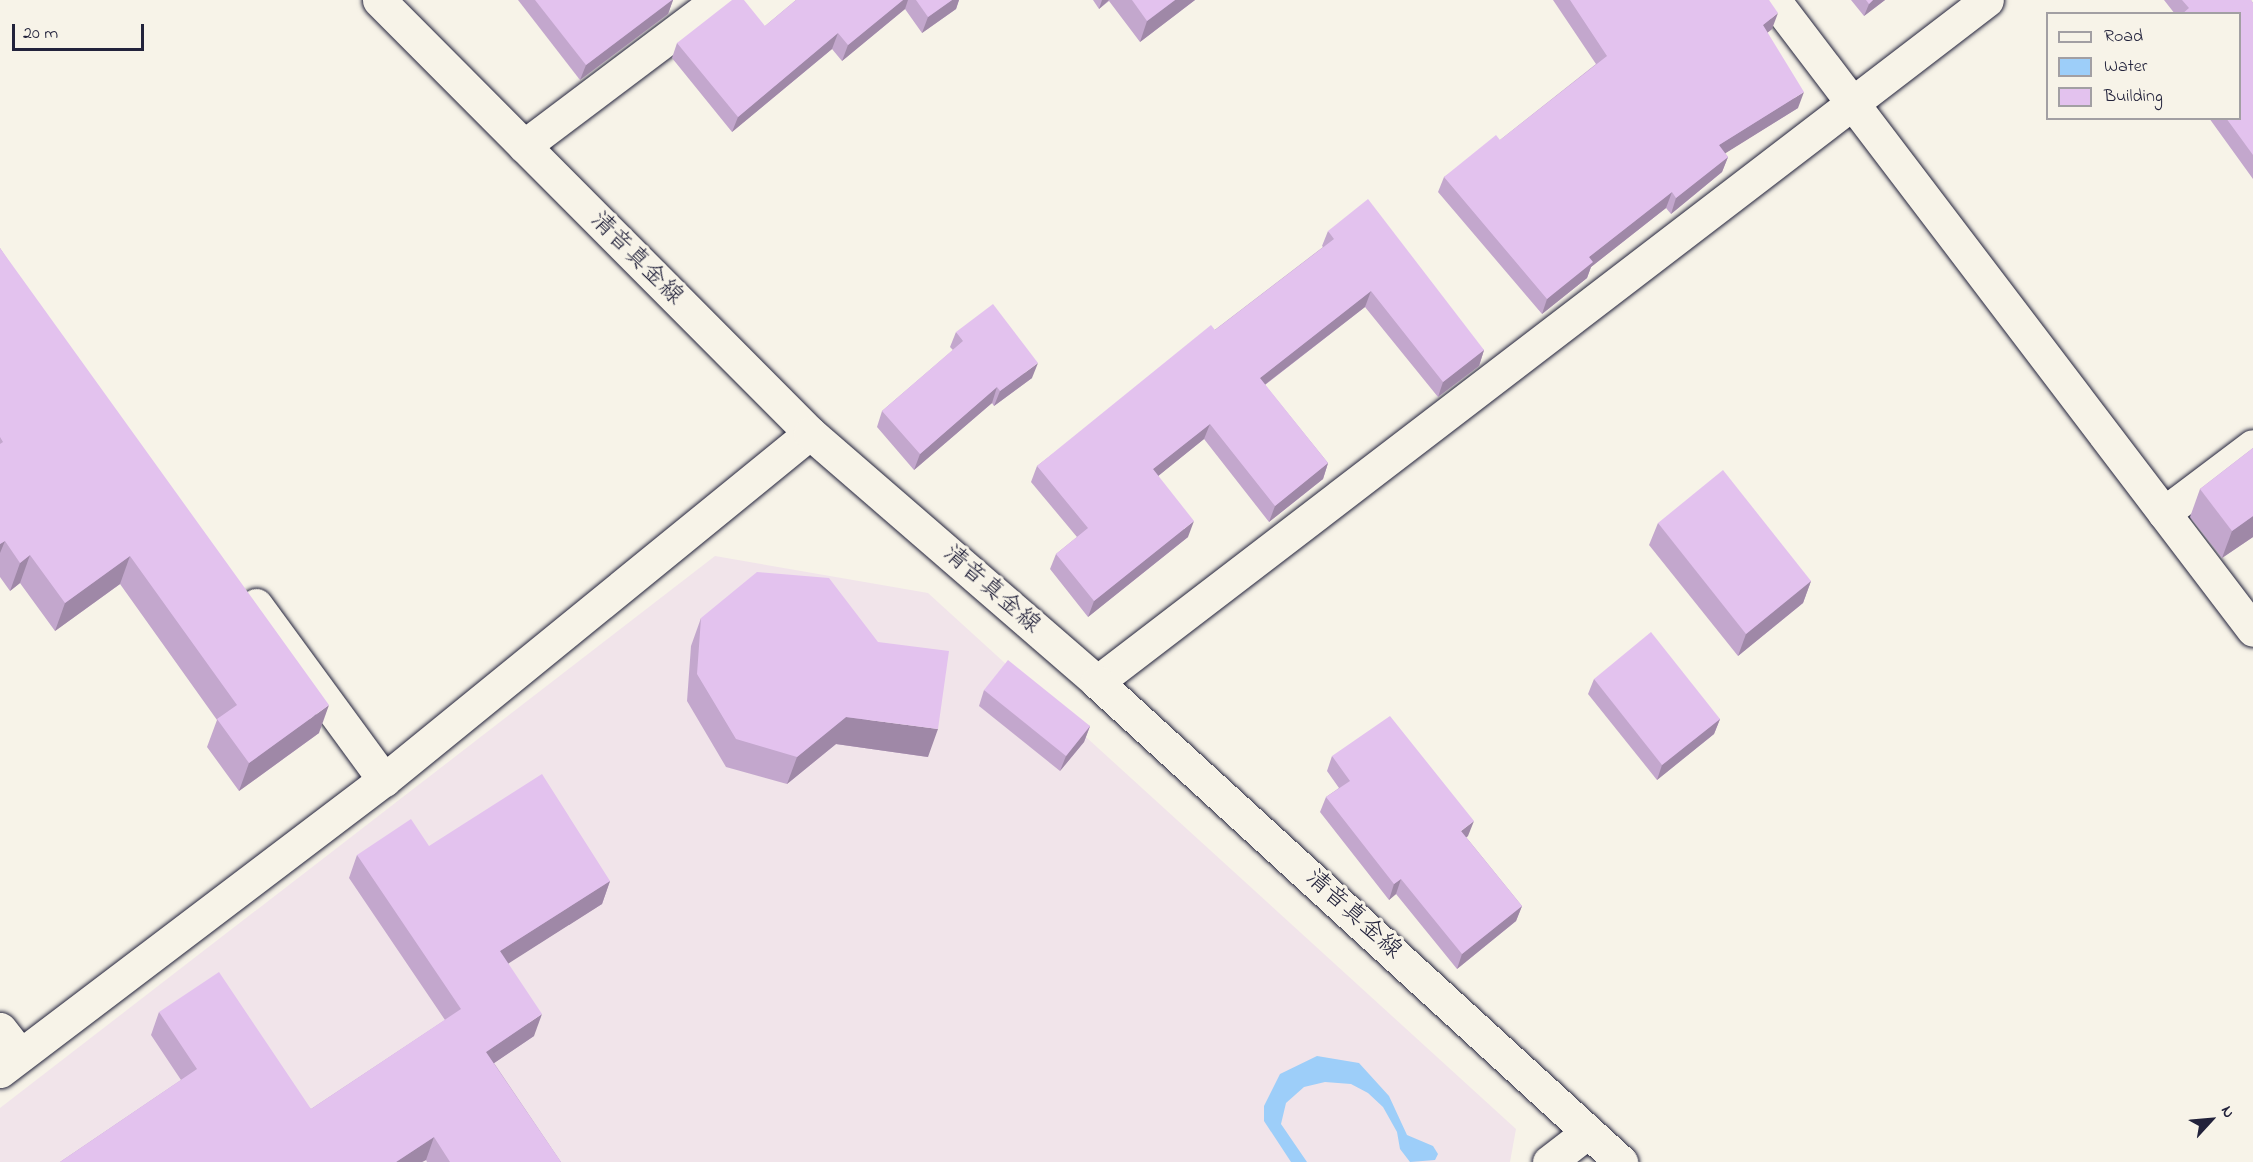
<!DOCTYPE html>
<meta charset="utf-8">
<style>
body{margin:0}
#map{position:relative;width:2253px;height:1162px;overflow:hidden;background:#f7f3e8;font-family:"Indie Flower","Klee One",sans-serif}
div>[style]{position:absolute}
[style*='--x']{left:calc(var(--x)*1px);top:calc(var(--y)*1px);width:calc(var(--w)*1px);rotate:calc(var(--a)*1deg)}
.built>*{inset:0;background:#f1e4ea}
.water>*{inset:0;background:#9dcef9}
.roads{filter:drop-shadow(0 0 2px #22223b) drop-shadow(0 0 2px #22223b)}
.minor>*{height:33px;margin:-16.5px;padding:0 16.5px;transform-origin:16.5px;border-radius:16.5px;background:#f7f3e8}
.secondary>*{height:33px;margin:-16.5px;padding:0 16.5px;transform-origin:16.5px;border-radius:16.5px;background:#f7f3e8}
.wall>*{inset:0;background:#c3a7cd}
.shaded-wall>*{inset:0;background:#9f88a7}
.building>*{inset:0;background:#e3c2ee}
span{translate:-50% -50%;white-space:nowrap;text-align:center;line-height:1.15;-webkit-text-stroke:6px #f7f3e8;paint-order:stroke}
.street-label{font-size:24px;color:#22223b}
.legend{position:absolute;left:2046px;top:12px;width:195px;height:108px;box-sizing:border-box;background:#f7f3e8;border:2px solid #a29fa3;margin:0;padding:8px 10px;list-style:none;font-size:18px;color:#22223b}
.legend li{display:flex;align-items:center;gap:12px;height:30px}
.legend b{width:30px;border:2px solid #a29fa3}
.north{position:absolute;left:2181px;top:1090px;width:60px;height:60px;-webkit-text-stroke:4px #f7f3e8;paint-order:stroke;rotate:64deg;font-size:16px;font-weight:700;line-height:24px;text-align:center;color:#22223b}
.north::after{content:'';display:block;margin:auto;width:21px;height:27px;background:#22223b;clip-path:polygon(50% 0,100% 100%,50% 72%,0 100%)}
.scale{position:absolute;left:12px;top:24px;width:132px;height:27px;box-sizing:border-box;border:3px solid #22223b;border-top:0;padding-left:8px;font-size:18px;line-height:21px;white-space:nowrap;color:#22223b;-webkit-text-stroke:4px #f7f3e8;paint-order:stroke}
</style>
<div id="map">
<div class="built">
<i style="clip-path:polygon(715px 556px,928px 593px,1516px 1129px,1510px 1162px,0 1162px,0 1108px)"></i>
</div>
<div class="water">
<i style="clip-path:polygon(1317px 1056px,1359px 1063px,1389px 1096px,1407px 1135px,1433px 1146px,1438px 1154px,1435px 1160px,1410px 1162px,1400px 1149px,1397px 1132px,1383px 1107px,1368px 1093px,1351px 1084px,1325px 1082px,1304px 1087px,1286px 1103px,1281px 1124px,1307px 1162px,1291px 1162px,1264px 1121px,1264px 1106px,1280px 1074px)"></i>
</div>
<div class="roads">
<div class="minor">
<i style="--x:1774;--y:0;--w:791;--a:52.75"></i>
<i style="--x:524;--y:146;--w:243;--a:-37"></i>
<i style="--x:2164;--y:513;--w:111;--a:-37"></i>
<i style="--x:256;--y:605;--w:217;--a:53.8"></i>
<i style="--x:1097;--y:682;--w:1121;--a:-37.46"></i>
<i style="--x:0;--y:1029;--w:33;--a:52"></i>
<i style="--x:0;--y:1071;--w:482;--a:-37.2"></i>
<i style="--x:384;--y:780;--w:549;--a:-39.16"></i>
<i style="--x:1549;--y:1162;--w:49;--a:-37.6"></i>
</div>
<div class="secondary">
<i style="--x:379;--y:0;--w:611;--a:45.13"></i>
<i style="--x:810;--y:433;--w:380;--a:40.9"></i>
<i style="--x:1097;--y:682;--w:711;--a:42.49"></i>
</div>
</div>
<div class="wall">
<i style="clip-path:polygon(518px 0,673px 0,668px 14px,580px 80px)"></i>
<i style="clip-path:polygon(796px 0,959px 0,956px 9px,922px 33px,905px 9px,842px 61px,832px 49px,732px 132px,672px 58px,677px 43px,765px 26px)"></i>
<i style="clip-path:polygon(1093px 0,1195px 0,1140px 42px,1109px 1px,1099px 9px)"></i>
<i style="clip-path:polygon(1553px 0,1769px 0,1772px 29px,1767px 33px,1798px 108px,1725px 153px,1728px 157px,1722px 172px,1671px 214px,1666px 208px,1591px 267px,1587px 278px,1542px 314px,1438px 192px,1444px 177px,1500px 140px,1596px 64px)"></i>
<i style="clip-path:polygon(1851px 0,1885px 0,1864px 16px)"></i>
<i style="clip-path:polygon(2164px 0,2251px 0,2253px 3px,2253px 179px,2209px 118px,2240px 118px,2240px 14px,2175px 14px)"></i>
<i style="clip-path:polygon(1328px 231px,1484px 350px,1479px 366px,1438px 397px,1365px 307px,1265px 385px,1328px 463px,1323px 479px,1269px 522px,1204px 439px,1158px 476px,1188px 537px,1088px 617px,1050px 569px,1056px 554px,1077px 537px,1031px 482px,1037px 466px,1323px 247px,1322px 246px)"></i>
<i style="clip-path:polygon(0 248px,319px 733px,239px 791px,207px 747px,217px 720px,120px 584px,55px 631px,20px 583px,10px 591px,0 577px)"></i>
<i style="clip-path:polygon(956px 332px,1032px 378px,994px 406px,992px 403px,914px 470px,877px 427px,882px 411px,953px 350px,950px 347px)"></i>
<i style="clip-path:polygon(2253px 448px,2253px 537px,2222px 558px,2190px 517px,2200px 489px)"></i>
<i style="clip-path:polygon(1658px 523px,1811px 581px,1803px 603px,1738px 656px,1649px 545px)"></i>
<i style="clip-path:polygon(701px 618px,928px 757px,836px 744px,787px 784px,726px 767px,687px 701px,691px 646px)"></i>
<i style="clip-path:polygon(1594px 679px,1720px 719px,1714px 734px,1657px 780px,1588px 694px)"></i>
<i style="clip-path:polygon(984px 690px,1090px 726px,1084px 742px,1060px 771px,979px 706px)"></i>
<i style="clip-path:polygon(1332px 756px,1468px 836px,1466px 837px,1522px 906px,1516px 921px,1457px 969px,1396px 894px,1389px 900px,1320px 812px,1326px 797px,1339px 788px,1327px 771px)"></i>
<i style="clip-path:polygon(357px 855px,610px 881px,602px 904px,508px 963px,534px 1036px,494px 1063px,561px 1162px,427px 1162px,426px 1160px,422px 1162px,60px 1162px,181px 1080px,151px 1035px,159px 1012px,311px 1109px,445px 1020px,349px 878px)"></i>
</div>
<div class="shaded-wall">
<i style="clip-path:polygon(672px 0,673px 0,668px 14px,580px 80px,586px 65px)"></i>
<i style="clip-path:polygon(903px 0,908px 0,905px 9px,842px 61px,848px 45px)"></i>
<i style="clip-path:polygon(952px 0,959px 0,956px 9px,922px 33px,928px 17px)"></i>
<i style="clip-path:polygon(1102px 0,1109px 0,1099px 9px)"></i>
<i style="clip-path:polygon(1175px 0,1195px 0,1140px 42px,1147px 21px)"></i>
<i style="clip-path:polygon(1873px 0,1885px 0,1864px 16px,1869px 4px)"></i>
<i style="clip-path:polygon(1778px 13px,1772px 29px,1757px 41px,1763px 25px)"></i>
<i style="clip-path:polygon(838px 33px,832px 49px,732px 132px,738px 117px)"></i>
<i style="clip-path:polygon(1804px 92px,1798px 108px,1713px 161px,1719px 145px)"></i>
<i style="clip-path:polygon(1728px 157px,1722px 172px,1671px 214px,1676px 198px)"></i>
<i style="clip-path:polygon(1672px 192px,1666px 208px,1591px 267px,1587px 278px,1542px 314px,1547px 299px,1589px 257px)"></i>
<i style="clip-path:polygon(1371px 291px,1365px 307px,1254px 393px,1260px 378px)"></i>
<i style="clip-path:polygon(1484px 350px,1479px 366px,1438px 397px,1443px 382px)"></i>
<i style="clip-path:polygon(1038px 363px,1032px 378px,994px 406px,1000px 391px)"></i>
<i style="clip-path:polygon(997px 387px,992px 403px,914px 470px,920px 454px)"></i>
<i style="clip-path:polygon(1210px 424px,1204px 439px,1147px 485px,1153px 469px)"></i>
<i style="clip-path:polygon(1328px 463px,1323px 479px,1269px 522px,1275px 506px)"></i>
<i style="clip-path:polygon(2253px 516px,2253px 537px,2222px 558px,2232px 531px)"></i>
<i style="clip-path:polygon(1194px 521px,1188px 537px,1088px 617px,1094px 601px)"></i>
<i style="clip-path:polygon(5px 541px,0 553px,0 544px)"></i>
<i style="clip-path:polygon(30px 555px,20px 583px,10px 591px,20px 563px)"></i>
<i style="clip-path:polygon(130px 556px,120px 584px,55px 631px,65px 603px)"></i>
<i style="clip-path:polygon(1811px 581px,1803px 603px,1738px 656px,1746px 634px)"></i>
<i style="clip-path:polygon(329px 705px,319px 733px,239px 791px,249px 763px)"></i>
<i style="clip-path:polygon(846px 717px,938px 729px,928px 757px,836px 744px,787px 784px,797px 757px)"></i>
<i style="clip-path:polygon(1720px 719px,1714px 734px,1657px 780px,1662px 765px)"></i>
<i style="clip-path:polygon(1090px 726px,1084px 742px,1060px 771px,1066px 756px)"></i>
<i style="clip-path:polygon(1474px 821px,1468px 836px,1455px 846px,1461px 831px)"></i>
<i style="clip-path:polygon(1401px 879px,1396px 894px,1389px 900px,1394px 884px)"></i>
<i style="clip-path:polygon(610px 881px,602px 904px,492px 974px,500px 951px)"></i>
<i style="clip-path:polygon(1522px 906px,1516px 921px,1457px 969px,1462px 954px)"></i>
<i style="clip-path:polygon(542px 1014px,534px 1036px,478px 1074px,486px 1052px)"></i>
<i style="clip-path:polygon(434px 1137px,426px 1160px,422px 1162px,396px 1162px)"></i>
</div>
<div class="building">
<i style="clip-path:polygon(535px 0,672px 0,586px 65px)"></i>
<i style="clip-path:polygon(732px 0,744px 0,765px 26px,796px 0,903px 0,848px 45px,838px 33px,738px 117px,677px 43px)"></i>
<i style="clip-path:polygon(916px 0,952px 0,928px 17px)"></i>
<i style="clip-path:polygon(1132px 0,1175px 0,1147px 21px)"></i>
<i style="clip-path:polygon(1570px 0,1769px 0,1778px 13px,1763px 25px,1804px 92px,1719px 145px,1728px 157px,1676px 198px,1672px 192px,1589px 257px,1593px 262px,1547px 299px,1444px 177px,1496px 135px,1500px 140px,1607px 56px)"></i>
<i style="clip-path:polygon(1866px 0,1873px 0,1869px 4px)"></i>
<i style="clip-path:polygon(2182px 0,2251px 0,2253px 3px,2253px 155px,2226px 118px,2240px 118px,2240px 14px,2182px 14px,2189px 8px)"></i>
<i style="clip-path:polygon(1368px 199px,1484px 350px,1443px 382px,1371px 291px,1260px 378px,1328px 463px,1275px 506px,1210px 424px,1153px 469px,1194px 521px,1094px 601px,1056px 554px,1088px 528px,1037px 466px,1211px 325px,1215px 330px,1334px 239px,1328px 231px)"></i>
<i style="clip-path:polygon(0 248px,329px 705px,249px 763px,217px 719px,237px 705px,130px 556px,65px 603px,30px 555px,20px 563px,5px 541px,0 544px,0 444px,3px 442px,0 437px)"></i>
<i style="clip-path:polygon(993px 304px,1038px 363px,1000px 391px,997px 387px,920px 454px,882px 411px,963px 341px,956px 332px)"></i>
<i style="clip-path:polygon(2253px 448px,2253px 516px,2232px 531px,2200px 489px)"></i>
<i style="clip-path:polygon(1723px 470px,1811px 581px,1746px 634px,1658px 523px)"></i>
<i style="clip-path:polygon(757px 572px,829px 578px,878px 642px,949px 651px,938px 729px,846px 717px,797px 757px,736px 739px,697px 674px,701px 618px)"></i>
<i style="clip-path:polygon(1651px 632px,1720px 719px,1662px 765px,1594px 679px)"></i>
<i style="clip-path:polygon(1008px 660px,1090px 726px,1066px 756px,984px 690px)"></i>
<i style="clip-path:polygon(1390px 716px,1474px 821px,1461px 831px,1522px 906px,1462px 954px,1401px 879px,1394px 884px,1326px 797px,1350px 781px,1332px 756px)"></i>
<i style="clip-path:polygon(542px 774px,610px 881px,500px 951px,542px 1014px,486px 1052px,561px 1162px,450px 1162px,434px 1137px,396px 1162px,60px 1162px,197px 1069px,159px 1012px,219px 972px,311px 1109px,461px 1009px,357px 855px,411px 819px,429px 846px)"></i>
</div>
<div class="street-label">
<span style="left:636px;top:259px;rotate:45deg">清音真金線</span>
<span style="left:991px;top:590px;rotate:41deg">清音真金線</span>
<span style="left:1353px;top:915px;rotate:42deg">清音真金線</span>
</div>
<ul class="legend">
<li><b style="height:8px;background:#f7f3e8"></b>Road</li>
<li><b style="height:16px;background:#9dcef9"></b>Water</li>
<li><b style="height:16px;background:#e3c2ee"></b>Building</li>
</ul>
<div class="north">N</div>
<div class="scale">20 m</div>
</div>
